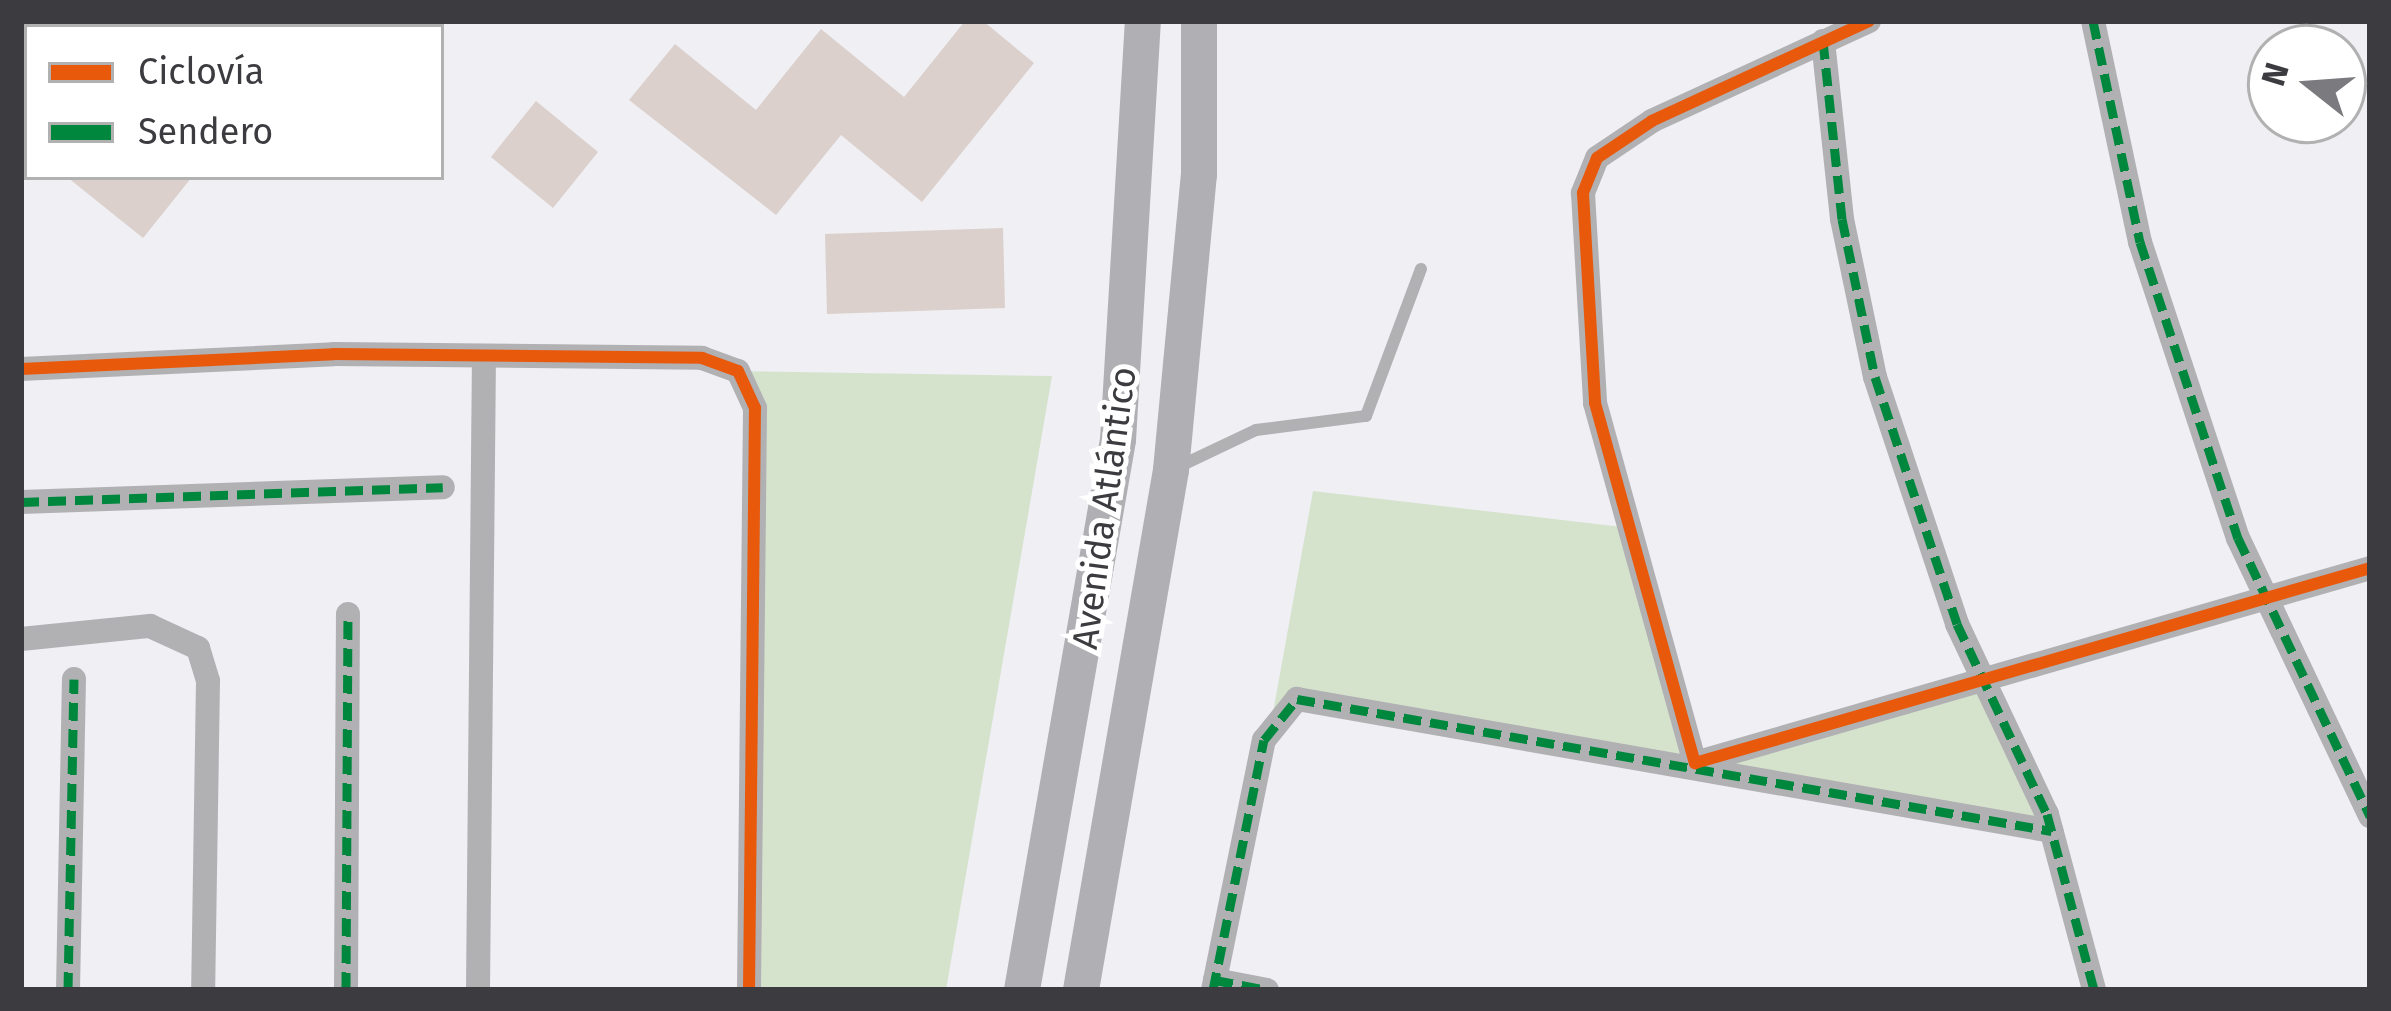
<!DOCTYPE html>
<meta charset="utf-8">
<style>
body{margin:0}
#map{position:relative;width:2391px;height:1011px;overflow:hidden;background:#efeff4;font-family:"Fira Sans",sans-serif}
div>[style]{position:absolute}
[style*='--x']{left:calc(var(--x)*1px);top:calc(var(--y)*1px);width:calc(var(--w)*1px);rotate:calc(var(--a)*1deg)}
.green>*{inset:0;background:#d5e3cd}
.building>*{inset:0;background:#dbd0cc}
.service>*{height:12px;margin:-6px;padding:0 6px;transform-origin:6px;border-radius:6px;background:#b1b0b3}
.minor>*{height:24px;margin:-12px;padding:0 12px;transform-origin:12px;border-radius:12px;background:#b1b0b3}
.secondary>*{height:36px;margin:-18px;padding:0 18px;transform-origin:18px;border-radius:18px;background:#b0afb3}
.quiet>*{height:9px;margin-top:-4.5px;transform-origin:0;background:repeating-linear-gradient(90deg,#00873e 0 18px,transparent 0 27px)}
.cycleway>*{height:12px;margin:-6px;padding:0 6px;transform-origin:6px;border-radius:6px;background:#e8590c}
span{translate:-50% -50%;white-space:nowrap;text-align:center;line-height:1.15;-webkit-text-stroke:10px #fff;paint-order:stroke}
.street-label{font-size:36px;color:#3c3b3f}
.frame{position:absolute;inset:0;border:24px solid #3c3b3f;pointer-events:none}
.legend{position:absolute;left:24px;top:24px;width:420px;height:156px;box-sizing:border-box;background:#fff;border:3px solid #b1b1b2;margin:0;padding:15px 21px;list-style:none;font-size:36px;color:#3c3b3f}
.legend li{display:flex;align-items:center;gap:24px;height:60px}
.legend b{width:60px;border:3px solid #b1b1b2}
.north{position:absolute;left:2247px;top:24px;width:120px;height:120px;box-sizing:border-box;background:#fff;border:3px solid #b1b1b2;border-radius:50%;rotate:287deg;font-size:33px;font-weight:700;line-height:48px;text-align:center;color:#3c3b3f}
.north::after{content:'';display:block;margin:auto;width:42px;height:54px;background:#7b7a7e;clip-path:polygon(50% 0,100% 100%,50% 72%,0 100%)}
</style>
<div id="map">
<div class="green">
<i style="clip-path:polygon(738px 371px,1052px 376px,946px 990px,749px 990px,755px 408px)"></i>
<i style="clip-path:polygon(1313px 491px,1622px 527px,1695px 763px,1988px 682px,2052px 831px,1353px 701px,1272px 718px)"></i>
</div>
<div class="building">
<i style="clip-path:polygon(965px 21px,983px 21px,1034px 63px,922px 202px,841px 135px,776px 215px,629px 100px,675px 44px,756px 110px,821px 29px,904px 97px)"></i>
<i style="clip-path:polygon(536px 101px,598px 152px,553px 208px,491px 157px)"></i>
<i style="clip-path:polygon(67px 177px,192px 177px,143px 238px)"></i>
<i style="clip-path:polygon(1003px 228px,1005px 308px,827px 314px,825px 234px)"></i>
</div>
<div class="service">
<i style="--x:1178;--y:467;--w:86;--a:-25.4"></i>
<i style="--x:1256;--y:430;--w:111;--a:-7.3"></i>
<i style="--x:1366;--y:416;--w:157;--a:-69.5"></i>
</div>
<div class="minor">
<i style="--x:1869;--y:21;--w:239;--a:155.3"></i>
<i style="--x:1652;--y:121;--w:66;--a:146.1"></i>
<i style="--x:1597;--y:158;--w:38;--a:112"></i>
<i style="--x:1583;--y:193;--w:210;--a:86.7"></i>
<i style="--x:1595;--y:403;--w:374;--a:74.5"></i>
<i style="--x:1695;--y:763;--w:703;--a:-16.11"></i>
<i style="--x:2093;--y:21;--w:226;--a:78"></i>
<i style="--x:2140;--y:242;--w:312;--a:71.7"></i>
<i style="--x:2238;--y:538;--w:308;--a:64.6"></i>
<i style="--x:1823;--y:41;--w:179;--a:83.9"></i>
<i style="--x:1842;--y:219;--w:161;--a:78.2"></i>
<i style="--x:1875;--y:377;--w:260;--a:71.6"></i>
<i style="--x:1957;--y:624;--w:210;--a:64.7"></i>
<i style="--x:2047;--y:814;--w:182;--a:75"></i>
<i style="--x:21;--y:369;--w:313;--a:-2.7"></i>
<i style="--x:334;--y:354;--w:368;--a:0.6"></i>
<i style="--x:702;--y:358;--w:38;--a:20"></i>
<i style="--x:738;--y:371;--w:41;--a:65.3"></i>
<i style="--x:755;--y:408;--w:582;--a:90.59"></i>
<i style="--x:21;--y:502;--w:422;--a:-2"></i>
<i style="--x:21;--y:639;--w:130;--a:-5.8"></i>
<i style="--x:150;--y:626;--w:53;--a:24.6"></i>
<i style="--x:198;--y:648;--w:34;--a:73"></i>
<i style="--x:208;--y:681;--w:309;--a:90.9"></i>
<i style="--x:1215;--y:980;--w:53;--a:10.9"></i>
<i style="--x:68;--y:990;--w:311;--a:-88.9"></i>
<i style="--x:346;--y:990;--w:376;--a:-89.7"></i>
<i style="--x:478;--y:990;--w:633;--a:-89.46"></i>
<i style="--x:1213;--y:990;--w:255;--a:-78.5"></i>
<i style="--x:1264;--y:740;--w:53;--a:-51.2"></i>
<i style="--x:1297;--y:699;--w:766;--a:9.92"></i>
</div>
<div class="secondary">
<i style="--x:1022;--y:990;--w:558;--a:-80.1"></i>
<i style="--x:1118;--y:440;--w:420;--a:-86.6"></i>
<i style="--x:1081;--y:990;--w:528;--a:-80.18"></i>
<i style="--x:1171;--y:470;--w:297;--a:-84.6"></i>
<i style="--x:1199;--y:174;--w:153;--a:-90"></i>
</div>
<div class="quiet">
<i style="--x:2093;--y:21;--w:226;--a:78"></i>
<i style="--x:2140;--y:242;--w:312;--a:71.7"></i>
<i style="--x:2238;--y:538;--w:308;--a:64.6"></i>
<i style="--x:1823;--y:41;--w:179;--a:83.9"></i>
<i style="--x:1842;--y:219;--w:161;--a:78.2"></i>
<i style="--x:1875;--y:377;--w:260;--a:71.6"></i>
<i style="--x:1957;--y:624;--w:210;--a:64.7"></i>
<i style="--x:2047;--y:814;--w:182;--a:75"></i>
<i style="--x:21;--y:502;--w:422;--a:-2"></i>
<i style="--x:1215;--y:980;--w:53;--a:10.9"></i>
<i style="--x:68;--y:990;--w:311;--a:-88.9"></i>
<i style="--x:346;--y:990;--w:376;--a:-89.7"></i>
<i style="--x:1213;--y:990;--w:255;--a:-78.5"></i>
<i style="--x:1264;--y:740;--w:53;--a:-51.2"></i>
<i style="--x:1297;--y:699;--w:766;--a:9.92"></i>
</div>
<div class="cycleway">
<i style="--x:1869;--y:21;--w:239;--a:155.3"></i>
<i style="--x:1652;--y:121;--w:66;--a:146.1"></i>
<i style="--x:1597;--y:158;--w:38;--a:112"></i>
<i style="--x:1583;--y:193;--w:210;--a:86.7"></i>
<i style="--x:1595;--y:403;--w:374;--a:74.5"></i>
<i style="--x:1695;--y:763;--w:703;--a:-16.11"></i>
<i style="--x:21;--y:369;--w:313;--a:-2.7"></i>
<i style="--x:334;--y:354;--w:368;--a:0.6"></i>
<i style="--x:702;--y:358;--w:38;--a:20"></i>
<i style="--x:738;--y:371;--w:41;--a:65.3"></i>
<i style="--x:755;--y:408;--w:582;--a:90.59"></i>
</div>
<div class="street-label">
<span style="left:1105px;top:508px;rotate:-82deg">Avenida Atlántico</span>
</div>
<div class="frame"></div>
<ul class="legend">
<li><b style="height:15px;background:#e8590c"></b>Ciclovía</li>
<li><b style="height:15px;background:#00873e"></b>Sendero</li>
</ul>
<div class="north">N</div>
</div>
